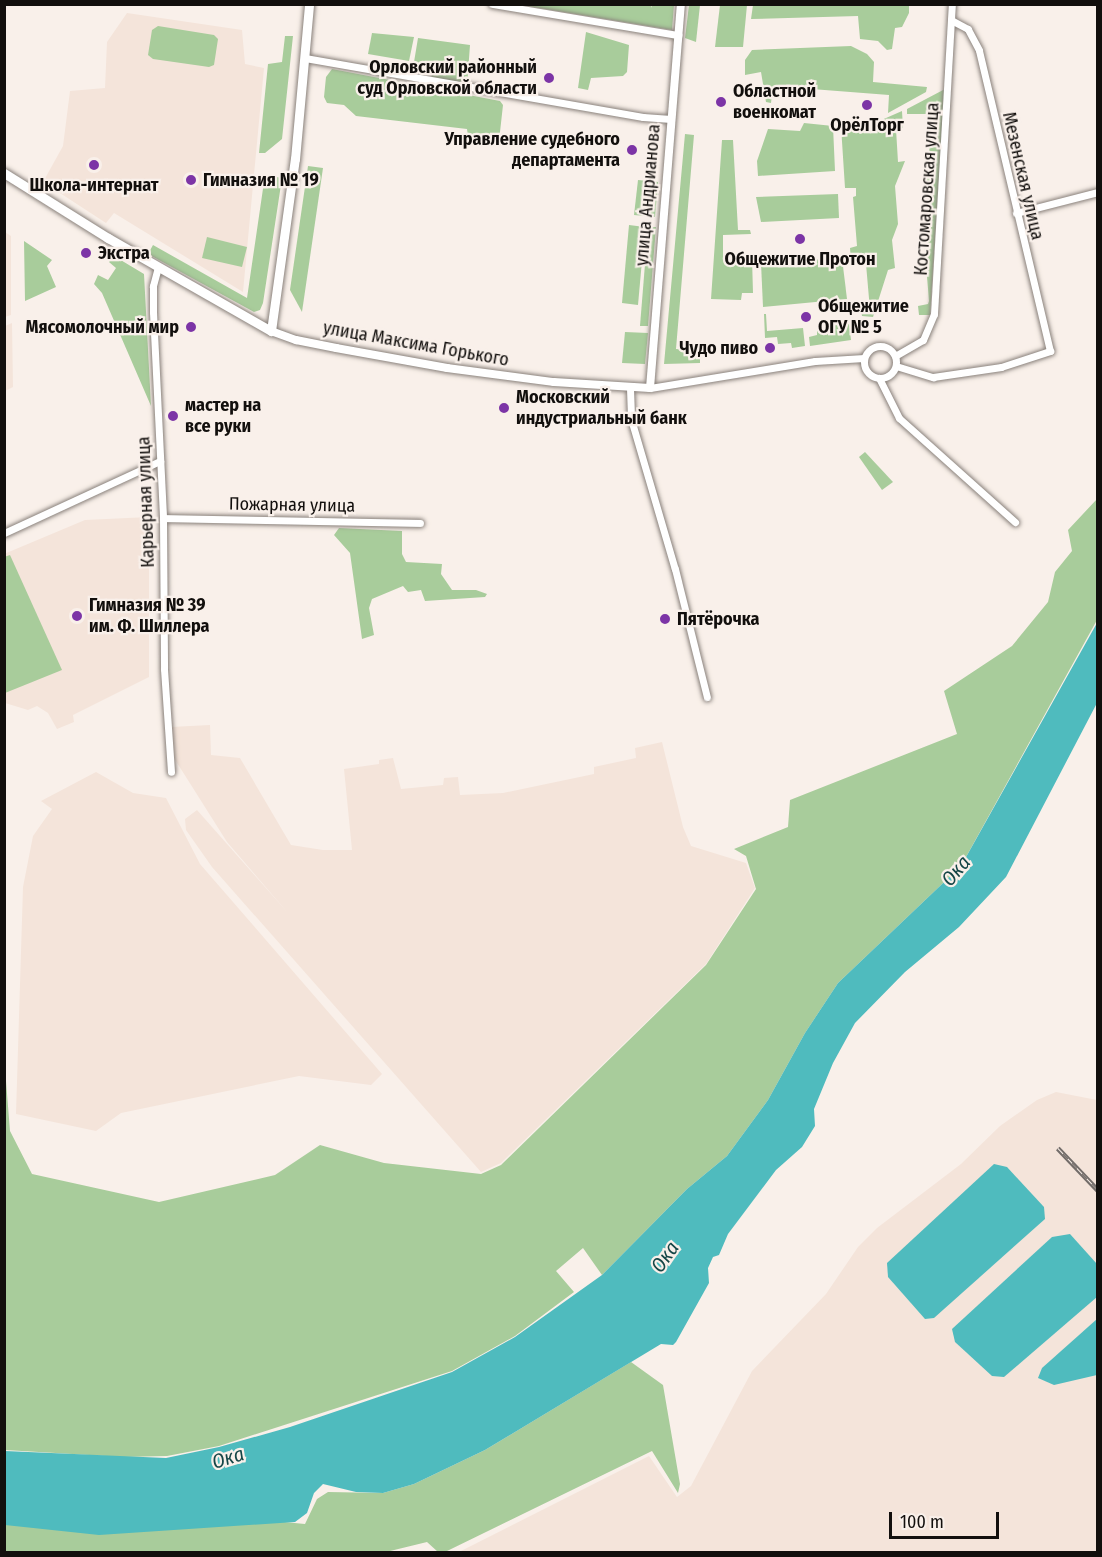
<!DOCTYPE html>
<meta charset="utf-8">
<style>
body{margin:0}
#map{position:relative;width:1102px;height:1557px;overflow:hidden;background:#f9f0ea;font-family:"Fira Sans Condensed",sans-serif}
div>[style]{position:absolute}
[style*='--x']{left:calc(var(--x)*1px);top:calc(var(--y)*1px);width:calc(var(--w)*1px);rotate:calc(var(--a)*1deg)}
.built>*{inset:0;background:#f4e4da}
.green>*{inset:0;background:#a8cc9b}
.water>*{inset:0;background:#4fbbbe}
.roads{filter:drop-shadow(0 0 2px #89817b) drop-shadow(0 0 2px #89817b)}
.minor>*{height:7px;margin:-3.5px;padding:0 3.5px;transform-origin:3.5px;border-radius:3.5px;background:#fff}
.minor>.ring{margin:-3.5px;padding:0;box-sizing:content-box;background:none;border:7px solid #fff;border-radius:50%}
.tertiary>*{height:8px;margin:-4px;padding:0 4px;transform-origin:4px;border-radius:4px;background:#fff}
.secondary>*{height:9px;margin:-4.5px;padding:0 4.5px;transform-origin:4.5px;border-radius:4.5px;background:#fff}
.rail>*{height:4.5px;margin-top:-2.25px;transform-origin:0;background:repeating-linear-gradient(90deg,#f9f0ea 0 7px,#736d6a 0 14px);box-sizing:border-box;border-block:2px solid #736d6a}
.dots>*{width:16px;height:16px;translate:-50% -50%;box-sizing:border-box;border:3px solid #f9f0ea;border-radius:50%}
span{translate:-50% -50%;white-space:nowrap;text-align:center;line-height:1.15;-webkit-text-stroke:4.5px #f9f0ea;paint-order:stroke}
.poi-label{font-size:18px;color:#120f0d;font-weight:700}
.right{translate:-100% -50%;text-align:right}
.left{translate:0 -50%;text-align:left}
.street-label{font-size:18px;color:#120f0d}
.water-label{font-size:20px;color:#154647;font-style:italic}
.frame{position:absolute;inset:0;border:6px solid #120f0d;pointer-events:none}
.scale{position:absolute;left:889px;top:1512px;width:110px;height:27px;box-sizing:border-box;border:3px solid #120f0d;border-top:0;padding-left:8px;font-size:18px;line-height:21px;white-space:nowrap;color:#120f0d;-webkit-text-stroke:4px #f9f0ea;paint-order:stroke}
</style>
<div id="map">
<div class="built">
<i style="clip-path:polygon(127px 13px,242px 30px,245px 64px,264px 68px,243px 292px,114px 213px,106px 223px,43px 182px,63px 146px,70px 91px,105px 88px,107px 42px)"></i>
<i style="clip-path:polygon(5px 232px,11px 236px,11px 315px,5px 317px)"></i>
<i style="clip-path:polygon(12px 323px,13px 387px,5px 391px,5px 326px)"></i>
<i style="clip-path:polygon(149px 517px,149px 677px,73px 715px,74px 722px,57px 729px,48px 713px,37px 706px,28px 710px,5px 703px,4px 554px,85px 520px)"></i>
<i style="clip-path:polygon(210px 725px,211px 755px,240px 758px,291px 845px,323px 850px,352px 850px,344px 769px,379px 764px,379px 760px,393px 758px,401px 789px,443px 785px,444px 778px,458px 777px,460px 795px,503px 793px,594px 774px,594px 767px,636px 758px,635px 748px,662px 742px,683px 827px,691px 846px,746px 863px,755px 888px,706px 964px,501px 1163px,481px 1172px,212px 867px,186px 830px,185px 819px,197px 810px,288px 913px,227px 842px,174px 758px,171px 727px)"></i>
<i style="clip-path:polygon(96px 772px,133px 793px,166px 798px,200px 864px,382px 1074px,371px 1085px,299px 1076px,121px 1113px,96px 1131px,16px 1114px,23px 887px,33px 836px,52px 809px,41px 801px)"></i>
<i style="clip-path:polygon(1056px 1092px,1097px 1100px,1097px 1552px,459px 1552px,649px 1456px,677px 1497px,691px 1486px,752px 1371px,826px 1294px,858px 1247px,877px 1228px,961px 1164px,1000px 1126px,1037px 1100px)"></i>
</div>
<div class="green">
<i style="clip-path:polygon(651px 4px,651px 8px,652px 5px,674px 5px,672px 30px,521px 5px)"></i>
<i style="clip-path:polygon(689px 5px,700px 5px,696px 42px,685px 38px)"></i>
<i style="clip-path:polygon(720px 5px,747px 5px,743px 47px,715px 47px)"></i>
<i style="clip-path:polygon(753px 5px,753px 4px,909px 5px,909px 13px,902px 27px,895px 28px,892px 49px,887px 50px,878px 41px,860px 39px,858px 16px,751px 19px)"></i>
<i style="clip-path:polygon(158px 26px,214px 35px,218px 39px,214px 65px,209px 67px,153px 59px,148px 55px,152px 30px)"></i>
<i style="clip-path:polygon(586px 32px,629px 45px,627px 72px,623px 76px,591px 78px,588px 90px,578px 88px)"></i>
<i style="clip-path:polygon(372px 33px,414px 37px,409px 61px,368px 54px)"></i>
<i style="clip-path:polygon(285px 36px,293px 36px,282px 139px,265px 153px,259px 153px,268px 64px,282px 62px)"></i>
<i style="clip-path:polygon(418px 38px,470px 45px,467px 86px,431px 80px,433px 66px,414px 62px)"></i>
<i style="clip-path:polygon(851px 46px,867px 54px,874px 62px,873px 82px,927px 87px,926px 92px,888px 113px,889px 95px,773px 86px,771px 103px,766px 102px,761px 72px,745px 75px,745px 60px,752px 50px)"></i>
<i style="clip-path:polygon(332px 69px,500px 101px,503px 105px,499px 141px,468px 136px,467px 129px,356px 116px,344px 105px,327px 103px,324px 97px,326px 77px)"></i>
<i style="clip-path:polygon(945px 89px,930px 315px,919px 315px,918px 306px,928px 304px,929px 301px,923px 228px,928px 227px,925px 175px,931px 174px,927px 114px,907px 114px,907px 109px)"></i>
<i style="clip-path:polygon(902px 111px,903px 128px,896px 129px,898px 162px,905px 161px,895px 186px,898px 224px,892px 240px,895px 268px,888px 270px,873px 317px,862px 316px,861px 311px,870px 310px,866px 264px,851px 261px,850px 248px,857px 246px,853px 197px,856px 196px,856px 188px,845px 188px,841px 126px,870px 125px)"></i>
<i style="clip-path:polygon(804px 123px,833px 126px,835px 171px,758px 176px,757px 161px,768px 129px,800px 131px)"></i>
<i style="clip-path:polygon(685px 134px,694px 135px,676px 349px,700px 351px,700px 363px,664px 364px)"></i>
<i style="clip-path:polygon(722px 140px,733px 140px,738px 230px,750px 230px,751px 234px,723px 235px,723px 258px,752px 258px,753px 293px,742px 293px,741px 300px,711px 299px)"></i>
<i style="clip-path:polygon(308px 166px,323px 168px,302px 312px,290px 290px)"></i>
<i style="clip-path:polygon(265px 175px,282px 178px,263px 303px,260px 310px,254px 312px,148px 254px,153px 245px,247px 298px)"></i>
<i style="clip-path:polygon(638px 180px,658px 182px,655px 217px,634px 215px)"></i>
<i style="clip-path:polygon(838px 194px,839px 218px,761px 222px,756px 197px)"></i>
<i style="clip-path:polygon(629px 225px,645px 227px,638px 305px,622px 303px)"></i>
<i style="clip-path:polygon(648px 227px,656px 227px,648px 326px,640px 326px)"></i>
<i style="clip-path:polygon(207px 237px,247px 247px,242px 267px,202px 258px)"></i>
<i style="clip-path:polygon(24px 241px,52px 260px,47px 266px,56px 287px,25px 301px)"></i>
<i style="clip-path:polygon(114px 256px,144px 274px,151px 406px,102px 293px,94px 284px,98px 275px,108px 280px,116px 268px,109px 262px)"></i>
<i style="clip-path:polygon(842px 258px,847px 299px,763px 307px,761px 263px)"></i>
<i style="clip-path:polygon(764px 314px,766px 314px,767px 331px,803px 328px,805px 346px,792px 348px,791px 343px,778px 344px,777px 337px,765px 338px)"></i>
<i style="clip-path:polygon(849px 324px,851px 340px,810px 346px,809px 337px,817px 335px,817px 327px)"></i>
<i style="clip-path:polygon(625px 332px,648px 333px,645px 364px,622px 363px)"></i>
<i style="clip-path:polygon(865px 452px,893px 482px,882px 490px,859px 457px)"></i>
<i style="clip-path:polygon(1097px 499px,1097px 620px,961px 866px,838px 983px,805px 1033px,768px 1100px,727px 1156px,687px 1189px,602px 1275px,583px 1248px,556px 1271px,574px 1292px,515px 1336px,452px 1371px,219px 1446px,167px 1456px,123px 1457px,5px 1450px,5px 1082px,6px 1081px,10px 1131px,32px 1174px,159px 1202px,275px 1175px,320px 1145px,384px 1163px,481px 1174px,501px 1165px,706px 965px,756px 889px,746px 856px,734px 849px,788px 827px,790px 800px,957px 734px,944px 691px,1012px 646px,1048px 602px,1055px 572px,1072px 551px,1068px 530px)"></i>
<i style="clip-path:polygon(339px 528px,402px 531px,402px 554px,406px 562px,442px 564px,441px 574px,452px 590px,476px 590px,487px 594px,485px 597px,425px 601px,421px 590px,408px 592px,403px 586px,372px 599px,369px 608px,374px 635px,362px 639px,350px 553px,334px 535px)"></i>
<i style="clip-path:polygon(10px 555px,62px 670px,5px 693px,4px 557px)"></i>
<i style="clip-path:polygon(631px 1362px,663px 1385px,680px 1484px,678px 1493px,652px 1451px,445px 1552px,438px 1552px,427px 1542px,386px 1552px,5px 1552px,4px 1525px,284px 1522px,305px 1524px,317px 1499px,328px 1492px,383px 1493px,414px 1484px,485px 1450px)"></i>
</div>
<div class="water">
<i style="clip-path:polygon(1097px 623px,1097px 703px,1006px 877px,959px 927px,905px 972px,855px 1023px,833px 1063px,814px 1109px,815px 1126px,802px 1147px,776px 1170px,728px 1234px,719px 1255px,713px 1257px,708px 1268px,709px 1283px,676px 1342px,673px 1345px,661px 1344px,485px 1450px,414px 1484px,383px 1493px,356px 1492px,323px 1484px,314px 1493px,307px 1513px,295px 1522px,99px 1535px,5px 1525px,5px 1451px,166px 1458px,219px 1447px,290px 1427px,452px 1372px,515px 1337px,602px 1275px,687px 1189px,727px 1156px,768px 1100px,805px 1033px,838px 983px,961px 866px)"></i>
<i style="clip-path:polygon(994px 1164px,1007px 1167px,1044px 1207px,1045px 1219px,934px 1318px,925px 1319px,888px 1277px,887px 1263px)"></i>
<i style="clip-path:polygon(1070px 1234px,1097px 1264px,1097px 1297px,1004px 1377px,992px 1376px,955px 1342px,952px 1329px,1052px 1237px)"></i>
<i style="clip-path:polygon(1097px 1319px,1097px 1375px,1054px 1385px,1038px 1378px,1042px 1368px)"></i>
</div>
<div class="roads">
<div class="minor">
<i style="--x:492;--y:4;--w:189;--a:9.5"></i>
<i style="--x:305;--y:58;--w:343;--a:9.9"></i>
<i style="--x:643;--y:117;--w:28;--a:4"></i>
<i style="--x:1016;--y:213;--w:85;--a:-14.4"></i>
<i style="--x:158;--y:267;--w:20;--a:105"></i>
<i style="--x:153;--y:286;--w:26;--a:90"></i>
<i style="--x:153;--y:312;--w:206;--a:87.2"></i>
<i style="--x:163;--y:518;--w:151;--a:89.6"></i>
<i style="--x:164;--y:669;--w:103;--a:86.1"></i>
<i class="ring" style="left:864px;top:346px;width:25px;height:25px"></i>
<i style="--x:895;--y:356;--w:32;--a:-30"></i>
<i style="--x:923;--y:340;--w:28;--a:-67"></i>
<i style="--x:934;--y:314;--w:311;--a:-86.7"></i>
<i style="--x:896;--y:366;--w:39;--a:17"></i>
<i style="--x:933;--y:377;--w:69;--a:-8.4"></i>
<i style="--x:1001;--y:367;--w:52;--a:-18.1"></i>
<i style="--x:1050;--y:351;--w:309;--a:-103.3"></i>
<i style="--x:979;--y:50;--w:24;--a:-118"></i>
<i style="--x:968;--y:29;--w:19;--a:-152"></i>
<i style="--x:879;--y:378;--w:45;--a:63.4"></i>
<i style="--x:899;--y:418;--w:156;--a:41.9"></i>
<i style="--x:630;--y:388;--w:31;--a:88"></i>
<i style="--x:631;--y:419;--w:156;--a:73.7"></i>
<i style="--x:675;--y:569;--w:132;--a:76"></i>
<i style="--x:650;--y:388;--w:167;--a:-9.3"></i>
<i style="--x:815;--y:361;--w:49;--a:-3.5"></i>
<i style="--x:163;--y:518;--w:257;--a:1.1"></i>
<i style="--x:4;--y:533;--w:172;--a:-24.8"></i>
</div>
<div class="tertiary">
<i style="--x:271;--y:331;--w:27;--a:20"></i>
<i style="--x:296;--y:340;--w:41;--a:11.3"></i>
<i style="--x:336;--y:348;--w:113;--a:10.2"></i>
<i style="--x:447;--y:368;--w:108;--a:7.5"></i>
<i style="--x:554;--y:382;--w:96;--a:3.6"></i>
<i style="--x:650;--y:388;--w:385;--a:-85.4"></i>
</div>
<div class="secondary">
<i style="--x:4;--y:173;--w:123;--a:32"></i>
<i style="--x:108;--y:238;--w:188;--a:29.7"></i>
<i style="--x:271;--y:331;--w:174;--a:-82.1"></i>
<i style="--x:295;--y:159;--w:156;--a:-84.8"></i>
</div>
</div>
<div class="rail">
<i style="--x:1058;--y:1148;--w:58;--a:46.4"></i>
</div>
<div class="dots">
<i style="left:549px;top:78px;background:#7c34a6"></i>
<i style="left:721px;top:102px;background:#7c34a6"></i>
<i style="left:867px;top:105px;background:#7c34a6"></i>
<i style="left:632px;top:150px;background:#7c34a6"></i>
<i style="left:94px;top:165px;background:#7c34a6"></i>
<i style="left:191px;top:180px;background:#7c34a6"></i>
<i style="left:800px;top:239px;background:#7c34a6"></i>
<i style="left:86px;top:253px;background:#7c34a6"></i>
<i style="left:806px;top:317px;background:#7c34a6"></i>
<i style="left:191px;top:327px;background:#7c34a6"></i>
<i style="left:770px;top:348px;background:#7c34a6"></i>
<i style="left:504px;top:408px;background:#7c34a6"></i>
<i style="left:173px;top:416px;background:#7c34a6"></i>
<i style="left:77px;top:616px;background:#7c34a6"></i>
<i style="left:665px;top:619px;background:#7c34a6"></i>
</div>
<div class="poi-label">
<span class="right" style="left:537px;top:78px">Орловский районный<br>суд Орловской области</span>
<span class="left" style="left:733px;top:102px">Областной<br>военкомат</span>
<span style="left:867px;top:125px">ОрёлТорг</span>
<span class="right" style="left:620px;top:150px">Управление судебного<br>департамента</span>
<span class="left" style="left:203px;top:180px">Гимназия № 19</span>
<span style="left:94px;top:185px">Школа-интернат</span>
<span class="left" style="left:98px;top:253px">Экстра</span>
<span style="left:800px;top:259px">Общежитие Протон</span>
<span class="left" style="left:818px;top:317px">Общежитие<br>ОГУ № 5</span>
<span class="right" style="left:179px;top:327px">Мясомолочный мир</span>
<span class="right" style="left:758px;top:348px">Чудо пиво</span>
<span class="left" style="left:516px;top:408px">Московский<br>индустриальный банк</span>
<span class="left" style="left:185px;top:416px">мастер на<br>все руки</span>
<span class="left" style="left:89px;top:616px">Гимназия № 39<br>им. Ф. Шиллера</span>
<span class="left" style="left:677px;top:619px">Пятёрочка</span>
</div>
<div class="street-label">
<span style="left:1023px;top:176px;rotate:77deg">Мезенская улица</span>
<span style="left:927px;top:189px;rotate:-86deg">Костомаровская улица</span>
<span style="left:648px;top:195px;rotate:-85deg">улица Андрианова</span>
<span style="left:416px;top:344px;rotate:10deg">улица Максима Горького</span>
<span style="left:146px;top:502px;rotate:-92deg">Карьерная улица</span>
<span style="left:292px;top:505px;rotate:1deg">Пожарная улица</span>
</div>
<div class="water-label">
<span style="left:956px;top:871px;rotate:-50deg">Ока</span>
<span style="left:665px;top:1257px;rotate:-55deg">Ока</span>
<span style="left:228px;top:1458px;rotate:-17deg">Ока</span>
</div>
<div class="frame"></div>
<div class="scale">100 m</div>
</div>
